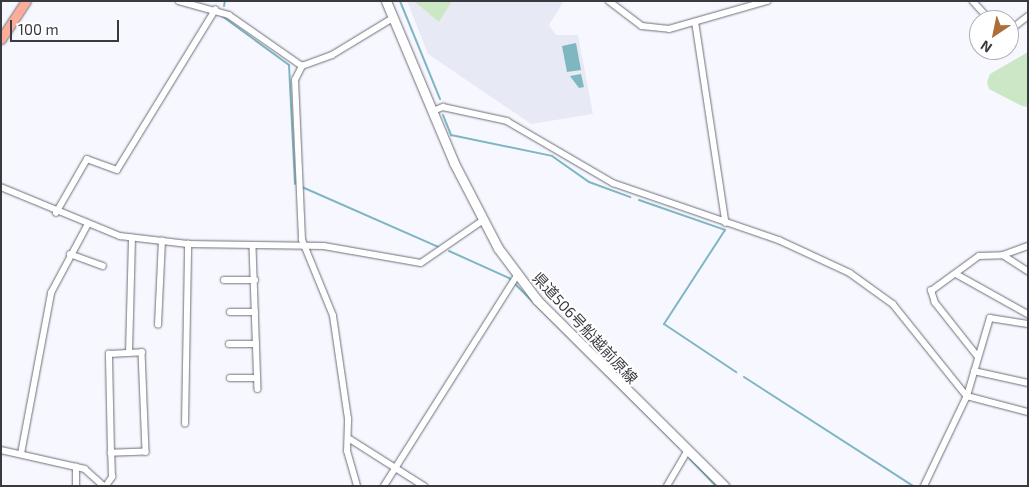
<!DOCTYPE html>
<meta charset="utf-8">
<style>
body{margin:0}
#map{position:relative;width:1029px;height:487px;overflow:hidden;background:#f7f8ff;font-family:"Exo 2","Noto Sans JP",sans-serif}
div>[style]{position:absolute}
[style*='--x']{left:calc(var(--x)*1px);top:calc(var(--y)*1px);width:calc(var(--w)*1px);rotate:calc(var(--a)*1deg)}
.built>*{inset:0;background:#e7e9f4}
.green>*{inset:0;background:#cbe7c5}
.water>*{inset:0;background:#7eb6c2}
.stream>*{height:2px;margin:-1px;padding:0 1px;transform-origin:1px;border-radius:1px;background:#7eb6c2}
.roads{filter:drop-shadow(0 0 1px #6d6e78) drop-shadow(0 0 1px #6d6e78)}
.street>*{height:5.5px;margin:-2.75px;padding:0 2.75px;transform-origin:2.75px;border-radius:2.75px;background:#fff}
.secondary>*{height:9px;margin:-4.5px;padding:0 4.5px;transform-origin:4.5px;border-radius:4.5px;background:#fff}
.primary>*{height:9px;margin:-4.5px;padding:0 4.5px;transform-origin:4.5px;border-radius:4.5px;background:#fbad99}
span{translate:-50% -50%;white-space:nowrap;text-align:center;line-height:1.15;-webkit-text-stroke:4px #fff;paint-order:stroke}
.street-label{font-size:15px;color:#393a3e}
.frame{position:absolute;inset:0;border:2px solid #393a3e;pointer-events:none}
.north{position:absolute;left:969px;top:10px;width:50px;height:50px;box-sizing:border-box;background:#fff;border:1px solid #b0b0b2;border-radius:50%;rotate:214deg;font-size:14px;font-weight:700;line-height:20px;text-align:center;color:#393a3e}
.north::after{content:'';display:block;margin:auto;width:18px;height:22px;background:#af6e37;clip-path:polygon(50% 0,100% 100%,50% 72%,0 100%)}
.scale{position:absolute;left:10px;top:20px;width:109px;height:22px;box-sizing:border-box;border:2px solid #393a3e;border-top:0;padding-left:6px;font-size:15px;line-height:18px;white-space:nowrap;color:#393a3e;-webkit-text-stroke:4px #fff;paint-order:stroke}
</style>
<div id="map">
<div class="built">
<i style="clip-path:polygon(407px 1px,564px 1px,549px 25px,556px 35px,578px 35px,593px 114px,531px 124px,428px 54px)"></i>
</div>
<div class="green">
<i style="clip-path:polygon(414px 1px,452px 1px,439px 22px)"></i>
<i style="clip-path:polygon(1028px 52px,1028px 107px,1022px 106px,989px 89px,987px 82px,990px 74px)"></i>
</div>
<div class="water">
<i style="clip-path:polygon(576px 43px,581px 70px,567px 72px,562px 46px)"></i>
<i style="clip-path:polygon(581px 74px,584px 87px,579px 88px,570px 76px)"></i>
</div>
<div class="stream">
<i style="--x:400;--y:1;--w:106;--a:67.8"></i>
<i style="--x:224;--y:6;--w:5;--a:-79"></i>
<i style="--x:222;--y:16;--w:83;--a:36.2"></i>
<i style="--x:289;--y:65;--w:119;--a:87.1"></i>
<i style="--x:443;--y:115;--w:22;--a:68"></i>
<i style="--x:451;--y:135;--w:103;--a:11.7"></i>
<i style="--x:552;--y:156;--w:45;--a:35.1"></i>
<i style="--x:589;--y:182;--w:44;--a:20.1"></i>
<i style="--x:302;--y:187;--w:150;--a:23.7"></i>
<i style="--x:639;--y:200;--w:91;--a:19.2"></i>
<i style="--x:725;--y:230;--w:112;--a:123"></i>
<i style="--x:664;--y:324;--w:87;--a:33.7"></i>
<i style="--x:449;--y:251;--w:66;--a:24.2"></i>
<i style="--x:509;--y:278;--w:240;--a:44.8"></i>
<i style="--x:744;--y:377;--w:201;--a:32.8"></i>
<i style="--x:690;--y:459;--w:37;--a:46"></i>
</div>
<div class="roads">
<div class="street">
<i style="--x:179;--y:1;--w:52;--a:15.6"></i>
<i style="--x:229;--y:15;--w:89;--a:34.9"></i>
<i style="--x:609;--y:1;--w:41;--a:37.1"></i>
<i style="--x:642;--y:26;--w:27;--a:6"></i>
<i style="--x:669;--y:29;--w:102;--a:-15.9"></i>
<i style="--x:973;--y:1;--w:25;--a:48"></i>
<i style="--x:696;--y:25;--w:200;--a:81.4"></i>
<i style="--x:1009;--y:31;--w:24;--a:-38"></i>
<i style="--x:433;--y:111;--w:11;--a:-22"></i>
<i style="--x:443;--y:107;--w:66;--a:12.3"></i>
<i style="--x:507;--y:121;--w:123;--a:30.3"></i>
<i style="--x:613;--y:183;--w:176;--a:19"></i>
<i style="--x:779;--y:240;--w:78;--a:24.9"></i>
<i style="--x:850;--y:273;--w:53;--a:35.8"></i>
<i style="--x:893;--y:304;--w:118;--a:51.2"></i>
<i style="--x:967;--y:396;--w:63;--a:14.7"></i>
<i style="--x:1;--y:187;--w:129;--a:22.4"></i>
<i style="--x:120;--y:236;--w:68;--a:6.7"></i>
<i style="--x:188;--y:244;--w:136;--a:0.8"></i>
<i style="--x:324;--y:246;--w:98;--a:9.9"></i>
<i style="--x:421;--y:263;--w:74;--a:-34.5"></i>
<i style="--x:56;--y:213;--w:62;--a:-60.1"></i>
<i style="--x:87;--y:159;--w:32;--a:20"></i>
<i style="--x:117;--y:170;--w:188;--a:-58.5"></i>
<i style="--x:253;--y:247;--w:142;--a:88"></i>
<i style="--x:70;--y:254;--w:35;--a:20"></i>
<i style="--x:1003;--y:255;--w:30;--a:33"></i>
<i style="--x:956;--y:274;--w:82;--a:29.1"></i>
<i style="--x:224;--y:280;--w:31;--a:0"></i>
<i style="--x:230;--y:312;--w:25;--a:0"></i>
<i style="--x:158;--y:325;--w:84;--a:-87.3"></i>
<i style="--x:229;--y:344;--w:27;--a:0"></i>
<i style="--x:129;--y:353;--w:115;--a:-88.5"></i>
<i style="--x:977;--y:356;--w:68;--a:-128.4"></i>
<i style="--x:935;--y:303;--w:13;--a:-108"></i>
<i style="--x:931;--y:291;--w:59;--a:-36.1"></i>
<i style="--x:979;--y:256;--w:24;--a:-2"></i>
<i style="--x:1003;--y:255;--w:27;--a:-20"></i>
<i style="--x:974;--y:371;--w:55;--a:12.5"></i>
<i style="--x:230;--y:378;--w:26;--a:0"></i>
<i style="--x:185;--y:424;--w:180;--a:-89"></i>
<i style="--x:350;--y:439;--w:88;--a:32.4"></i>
<i style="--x:1;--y:450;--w:86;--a:12.7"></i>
<i style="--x:85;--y:469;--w:25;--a:42"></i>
<i style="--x:21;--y:454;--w:164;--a:-79.4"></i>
<i style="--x:51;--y:293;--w:76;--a:-61.8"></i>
<i style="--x:76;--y:486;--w:19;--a:-90"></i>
<i style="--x:106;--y:486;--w:11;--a:-56"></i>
<i style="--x:112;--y:477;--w:24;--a:-92"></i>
<i style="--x:111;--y:453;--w:99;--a:-91.2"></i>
<i style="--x:109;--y:354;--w:33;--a:-3"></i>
<i style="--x:142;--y:352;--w:100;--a:87.7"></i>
<i style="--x:146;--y:452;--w:35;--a:178"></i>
<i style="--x:357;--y:486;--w:36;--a:-106"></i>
<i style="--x:347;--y:451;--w:32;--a:-88"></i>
<i style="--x:348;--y:419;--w:104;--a:-98.3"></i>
<i style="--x:333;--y:316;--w:82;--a:-112.2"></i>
<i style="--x:302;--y:240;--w:160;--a:-92.5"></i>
<i style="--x:295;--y:80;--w:16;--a:-63"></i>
<i style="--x:302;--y:66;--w:32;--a:-20"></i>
<i style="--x:332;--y:55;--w:71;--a:-31.2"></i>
<i style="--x:384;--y:486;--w:249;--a:-57.7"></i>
<i style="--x:667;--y:486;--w:42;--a:-59.7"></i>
<i style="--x:924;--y:486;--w:100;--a:-64.5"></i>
<i style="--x:967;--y:396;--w:81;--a:-73.6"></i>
<i style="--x:990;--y:318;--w:38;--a:9"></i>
</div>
<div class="secondary">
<i style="--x:386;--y:1;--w:176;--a:67.2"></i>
<i style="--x:454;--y:163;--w:96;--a:62.6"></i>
<i style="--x:498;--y:248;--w:65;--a:53.1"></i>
<i style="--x:537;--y:300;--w:264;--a:44.8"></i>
</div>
<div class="primary">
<i style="--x:1;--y:39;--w:45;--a:-56.7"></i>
</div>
</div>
<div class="street-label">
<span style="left:585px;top:328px;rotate:47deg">県道506号船越前原線</span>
</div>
<div class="frame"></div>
<div class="north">N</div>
<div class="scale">100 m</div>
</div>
